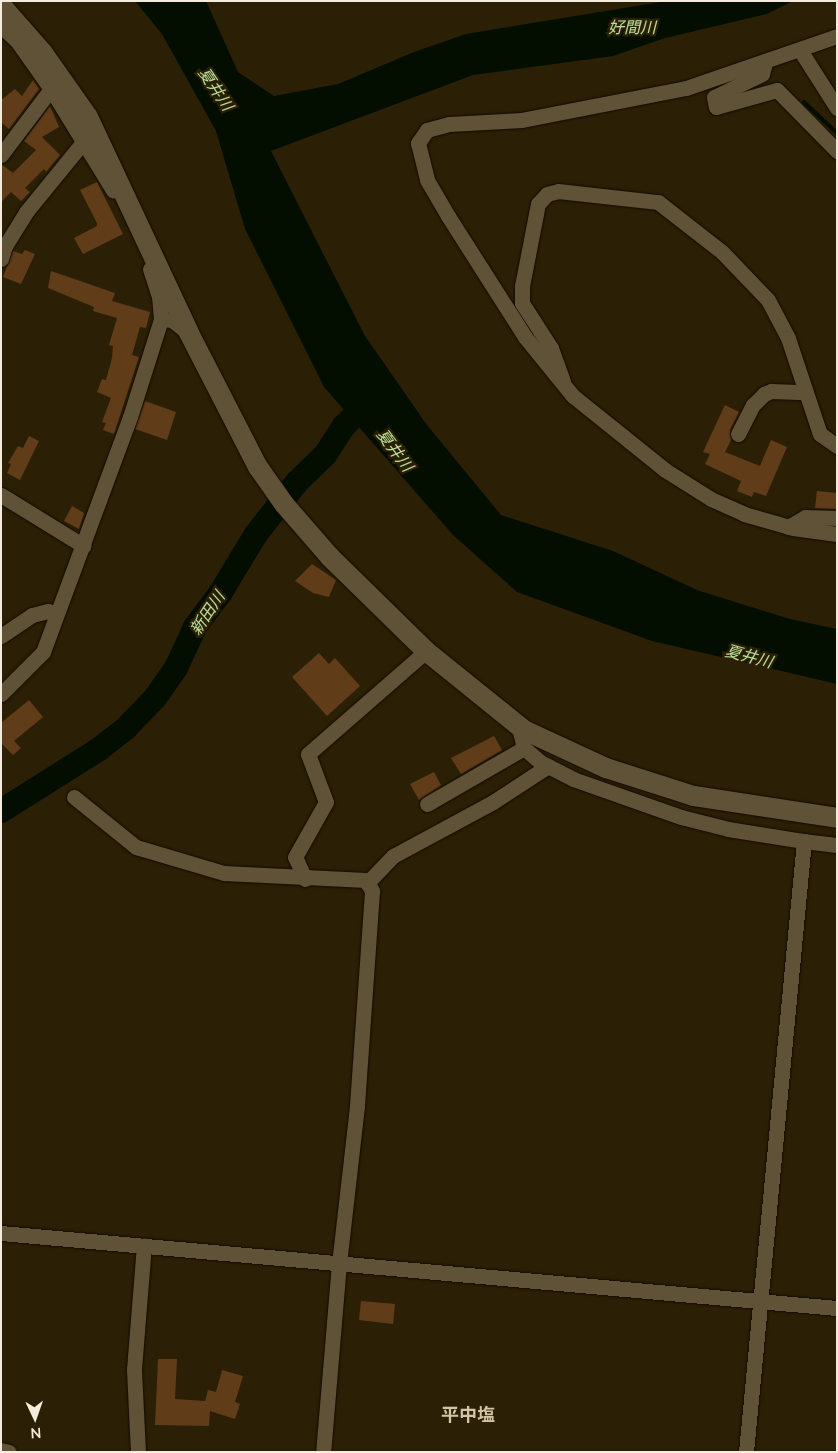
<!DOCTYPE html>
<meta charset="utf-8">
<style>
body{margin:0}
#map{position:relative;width:838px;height:1453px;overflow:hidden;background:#2b2005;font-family:Lato,"Noto Sans JP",sans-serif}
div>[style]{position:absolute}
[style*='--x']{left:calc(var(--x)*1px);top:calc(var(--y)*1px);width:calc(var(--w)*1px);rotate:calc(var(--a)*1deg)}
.water>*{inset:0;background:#030e00}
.stream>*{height:4px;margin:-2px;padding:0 2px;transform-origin:2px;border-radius:2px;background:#030e00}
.river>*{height:24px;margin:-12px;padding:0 12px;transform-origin:12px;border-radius:12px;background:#030e00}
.building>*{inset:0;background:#603c19}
.roads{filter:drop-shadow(0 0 1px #130900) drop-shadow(0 0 1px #130900)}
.street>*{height:15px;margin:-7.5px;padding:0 7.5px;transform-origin:7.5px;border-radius:7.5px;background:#5f5237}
.secondary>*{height:20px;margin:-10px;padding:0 10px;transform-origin:10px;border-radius:10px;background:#5f5237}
span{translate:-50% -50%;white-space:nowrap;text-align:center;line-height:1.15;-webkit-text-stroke:4.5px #2b2005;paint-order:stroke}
.water-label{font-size:16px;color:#bae09b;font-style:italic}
.quarter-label{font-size:18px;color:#d2c4a5;font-weight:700}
.frame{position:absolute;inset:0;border:2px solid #f4eddd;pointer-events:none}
.north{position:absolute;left:10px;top:1393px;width:50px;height:50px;-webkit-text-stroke:4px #2b2005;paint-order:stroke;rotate:177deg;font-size:14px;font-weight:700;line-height:20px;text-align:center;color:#f4eddd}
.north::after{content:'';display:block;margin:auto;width:18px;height:22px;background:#f4eddd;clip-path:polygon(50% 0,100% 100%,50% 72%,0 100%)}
</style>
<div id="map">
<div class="water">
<i style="clip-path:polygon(135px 1px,206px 1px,238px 72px,274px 96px,338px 84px,414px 52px,466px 34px,667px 1px,793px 1px,767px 14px,665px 38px,613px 56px,473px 75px,271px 151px,365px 336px,427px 425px,501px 515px,613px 551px,697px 590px,790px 619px,837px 629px,837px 684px,652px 641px,517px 592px,453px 535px,324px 387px,245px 229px,216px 131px,162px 34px)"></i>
</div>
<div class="stream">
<i style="--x:804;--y:102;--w:45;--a:43.2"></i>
</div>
<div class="river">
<i style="--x:1;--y:811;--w:115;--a:-32.2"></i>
<i style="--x:98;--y:750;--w:36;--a:-38"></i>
<i style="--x:126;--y:728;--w:42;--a:-46"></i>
<i style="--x:155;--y:698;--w:37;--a:-55"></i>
<i style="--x:176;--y:668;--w:45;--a:-65.1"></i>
<i style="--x:195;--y:627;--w:44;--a:-53.4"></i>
<i style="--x:221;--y:592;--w:68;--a:-58.9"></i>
<i style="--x:256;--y:534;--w:66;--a:-51.7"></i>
<i style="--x:297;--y:482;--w:39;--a:-44"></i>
<i style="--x:325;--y:455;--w:35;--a:-57"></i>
<i style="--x:344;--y:426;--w:28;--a:-45"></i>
</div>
<div class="building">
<i style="clip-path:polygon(33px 80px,39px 89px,9px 129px,1px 122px,1px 100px,15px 89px,22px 96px)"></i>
<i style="clip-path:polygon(50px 106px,59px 127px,42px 137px,60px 155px,46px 172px,44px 169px,25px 188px,30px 192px,21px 201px,11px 192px,1px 202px,1px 164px,13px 173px,36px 150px,24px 141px)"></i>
<i style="clip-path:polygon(97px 182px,123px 234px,83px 254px,74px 238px,97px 226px,97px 223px,80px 190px)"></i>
<i style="clip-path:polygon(25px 250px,35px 254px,21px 284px,3px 277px,13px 251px,22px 254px)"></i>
<i style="clip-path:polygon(51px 271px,115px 293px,112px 301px,150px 312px,146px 328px,140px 327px,132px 355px,139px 357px,114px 434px,103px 430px,106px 423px,102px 422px,111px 398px,97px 392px,102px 379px,106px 380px,112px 358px,113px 346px,109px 345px,117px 318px,93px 311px,94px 307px,48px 288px)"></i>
<i style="clip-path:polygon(145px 401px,176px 412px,167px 440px,135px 429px)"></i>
<i style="clip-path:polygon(725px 405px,739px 412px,730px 430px,731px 440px,725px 452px,760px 466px,771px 440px,787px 447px,766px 496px,754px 492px,752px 497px,737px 491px,741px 481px,705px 464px,710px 454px,703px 452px)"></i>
<i style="clip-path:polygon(29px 436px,39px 441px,20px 480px,7px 473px,11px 464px,8px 463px,18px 446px,23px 448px)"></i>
<i style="clip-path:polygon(817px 491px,837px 493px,837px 509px,815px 508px)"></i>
<i style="clip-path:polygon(72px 506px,84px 513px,79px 529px,64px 521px)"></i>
<i style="clip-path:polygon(312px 564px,336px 580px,329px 597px,313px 593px,295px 581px)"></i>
<i style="clip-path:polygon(319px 653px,329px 664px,335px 658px,360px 686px,327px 716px,292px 677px)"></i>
<i style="clip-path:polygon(29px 700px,43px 717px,14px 741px,21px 748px,13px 755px,1px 743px,1px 723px)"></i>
<i style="clip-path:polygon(494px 736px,502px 750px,461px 774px,451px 758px)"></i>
<i style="clip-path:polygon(434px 772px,441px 785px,419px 800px,410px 784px)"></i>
<i style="clip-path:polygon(361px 1301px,395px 1304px,393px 1324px,359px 1320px)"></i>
<i style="clip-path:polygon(158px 1359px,177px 1359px,175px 1399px,205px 1401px,208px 1390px,216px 1392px,222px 1370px,243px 1376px,235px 1402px,240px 1404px,235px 1419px,210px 1411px,209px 1426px,155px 1425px)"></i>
</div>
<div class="roads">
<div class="street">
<i style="--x:1;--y:26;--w:22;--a:43"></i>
<i style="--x:17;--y:41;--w:59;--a:54.7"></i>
<i style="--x:51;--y:89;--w:119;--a:58.5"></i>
<i style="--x:837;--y:36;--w:160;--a:161"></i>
<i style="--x:686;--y:88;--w:167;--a:169"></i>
<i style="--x:522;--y:120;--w:73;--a:176.9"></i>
<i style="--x:449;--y:124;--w:23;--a:165"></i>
<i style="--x:427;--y:130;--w:16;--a:125"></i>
<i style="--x:418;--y:143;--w:38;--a:76"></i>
<i style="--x:427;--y:180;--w:42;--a:59.7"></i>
<i style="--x:448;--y:216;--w:143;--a:57.5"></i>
<i style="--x:525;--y:337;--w:76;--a:50.9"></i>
<i style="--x:573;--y:396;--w:118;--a:38.8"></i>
<i style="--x:665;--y:470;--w:54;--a:32.2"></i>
<i style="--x:711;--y:499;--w:36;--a:24"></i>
<i style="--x:744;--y:514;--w:51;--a:15.9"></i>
<i style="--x:793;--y:528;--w:44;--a:7.8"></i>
<i style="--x:800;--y:50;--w:69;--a:57.5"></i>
<i style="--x:765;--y:63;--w:11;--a:105"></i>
<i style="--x:762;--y:74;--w:53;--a:154.4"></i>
<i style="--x:714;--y:97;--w:10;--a:79"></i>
<i style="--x:716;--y:107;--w:63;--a:-15.6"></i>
<i style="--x:777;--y:90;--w:86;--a:45.5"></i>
<i style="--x:1;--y:155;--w:83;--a:-52.9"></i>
<i style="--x:1;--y:259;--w:14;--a:-73"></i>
<i style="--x:5;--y:246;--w:40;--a:-58"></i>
<i style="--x:26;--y:212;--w:92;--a:-50.8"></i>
<i style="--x:150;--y:269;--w:28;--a:72"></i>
<i style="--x:159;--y:296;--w:23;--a:85"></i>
<i style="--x:563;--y:381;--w:35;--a:-110"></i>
<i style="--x:551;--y:348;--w:54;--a:-122.8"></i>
<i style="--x:522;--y:303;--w:17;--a:-90"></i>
<i style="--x:522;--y:286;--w:84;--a:-79"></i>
<i style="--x:538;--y:204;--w:13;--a:-48"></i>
<i style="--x:547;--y:194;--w:11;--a:-15"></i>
<i style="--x:558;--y:191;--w:101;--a:6.3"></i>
<i style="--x:658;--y:202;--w:81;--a:38"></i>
<i style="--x:722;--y:252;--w:66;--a:46.2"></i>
<i style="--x:768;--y:300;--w:43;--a:62.2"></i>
<i style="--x:788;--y:338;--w:101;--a:71.6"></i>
<i style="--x:820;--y:434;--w:21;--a:35"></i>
<i style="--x:738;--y:434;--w:33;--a:-63"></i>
<i style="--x:753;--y:405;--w:16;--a:-45"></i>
<i style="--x:764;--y:394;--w:8;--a:-23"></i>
<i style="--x:771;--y:391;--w:34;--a:2"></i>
<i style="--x:1;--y:495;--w:97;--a:31.6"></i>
<i style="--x:788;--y:527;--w:20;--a:-30"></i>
<i style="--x:805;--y:517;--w:32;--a:2"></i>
<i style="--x:1;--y:636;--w:37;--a:-34"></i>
<i style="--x:32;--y:615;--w:16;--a:-14"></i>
<i style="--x:48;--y:611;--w:9;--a:18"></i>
<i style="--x:1;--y:694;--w:59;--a:-45"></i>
<i style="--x:43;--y:652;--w:251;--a:-69.7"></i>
<i style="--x:130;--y:417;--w:103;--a:-72.4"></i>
<i style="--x:161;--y:319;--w:11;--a:5"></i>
<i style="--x:172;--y:320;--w:21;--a:39"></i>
<i style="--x:519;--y:727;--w:22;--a:77"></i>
<i style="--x:524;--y:748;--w:21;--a:41"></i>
<i style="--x:540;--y:762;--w:37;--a:27"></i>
<i style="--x:573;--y:779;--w:114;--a:19.4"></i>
<i style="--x:681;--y:817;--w:49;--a:14.3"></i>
<i style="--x:728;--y:829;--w:77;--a:9"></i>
<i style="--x:74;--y:797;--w:80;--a:38.9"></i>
<i style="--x:136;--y:847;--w:92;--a:16.5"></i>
<i style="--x:224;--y:873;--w:142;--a:2.8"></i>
<i style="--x:366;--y:880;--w:13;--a:61"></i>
<i style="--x:372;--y:891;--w:216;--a:94"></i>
<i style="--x:357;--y:1106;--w:158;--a:96.5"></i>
<i style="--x:339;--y:1263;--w:190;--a:94.8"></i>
<i style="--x:427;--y:804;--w:112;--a:-30"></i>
<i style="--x:305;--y:879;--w:24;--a:-114"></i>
<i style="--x:295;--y:857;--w:63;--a:-60.6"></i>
<i style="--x:326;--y:802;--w:51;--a:-110.6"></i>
<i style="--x:308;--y:754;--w:157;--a:-41.1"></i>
<i style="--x:367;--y:883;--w:37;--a:-46"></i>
<i style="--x:393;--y:856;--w:114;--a:-28.4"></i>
<i style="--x:493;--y:802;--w:66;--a:-33.2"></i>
<i style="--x:1;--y:1233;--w:839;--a:5.13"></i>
<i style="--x:1;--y:1450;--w:8;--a:14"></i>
<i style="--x:138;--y:1452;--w:83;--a:-92.8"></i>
<i style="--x:134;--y:1369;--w:124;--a:-85.4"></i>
<i style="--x:746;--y:1452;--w:614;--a:-84.58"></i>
<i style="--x:804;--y:841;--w:33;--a:7"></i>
</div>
<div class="secondary">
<i style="--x:1;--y:5;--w:64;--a:48.8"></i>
<i style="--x:43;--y:53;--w:78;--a:54.9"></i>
<i style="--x:88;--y:117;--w:238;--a:64.9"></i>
<i style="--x:189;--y:333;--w:151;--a:62.8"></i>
<i style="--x:258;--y:467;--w:45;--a:54.9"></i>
<i style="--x:284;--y:504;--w:70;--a:49"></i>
<i style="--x:330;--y:557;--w:134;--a:44.4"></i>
<i style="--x:426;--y:651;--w:126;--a:38.9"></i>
<i style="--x:524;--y:730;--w:90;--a:24.9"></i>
<i style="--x:606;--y:768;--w:92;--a:17.7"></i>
<i style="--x:694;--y:796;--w:145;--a:8.7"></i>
</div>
</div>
<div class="water-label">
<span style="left:632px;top:27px">好間川</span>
<span style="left:216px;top:89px;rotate:56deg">夏井川</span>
<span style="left:395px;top:450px;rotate:53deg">夏井川</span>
<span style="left:207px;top:613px;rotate:-56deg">新田川</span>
<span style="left:749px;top:656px;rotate:15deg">夏井川</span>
</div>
<div class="quarter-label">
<span style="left:468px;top:1414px">平中塩</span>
</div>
<div class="frame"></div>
<div class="north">N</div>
</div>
